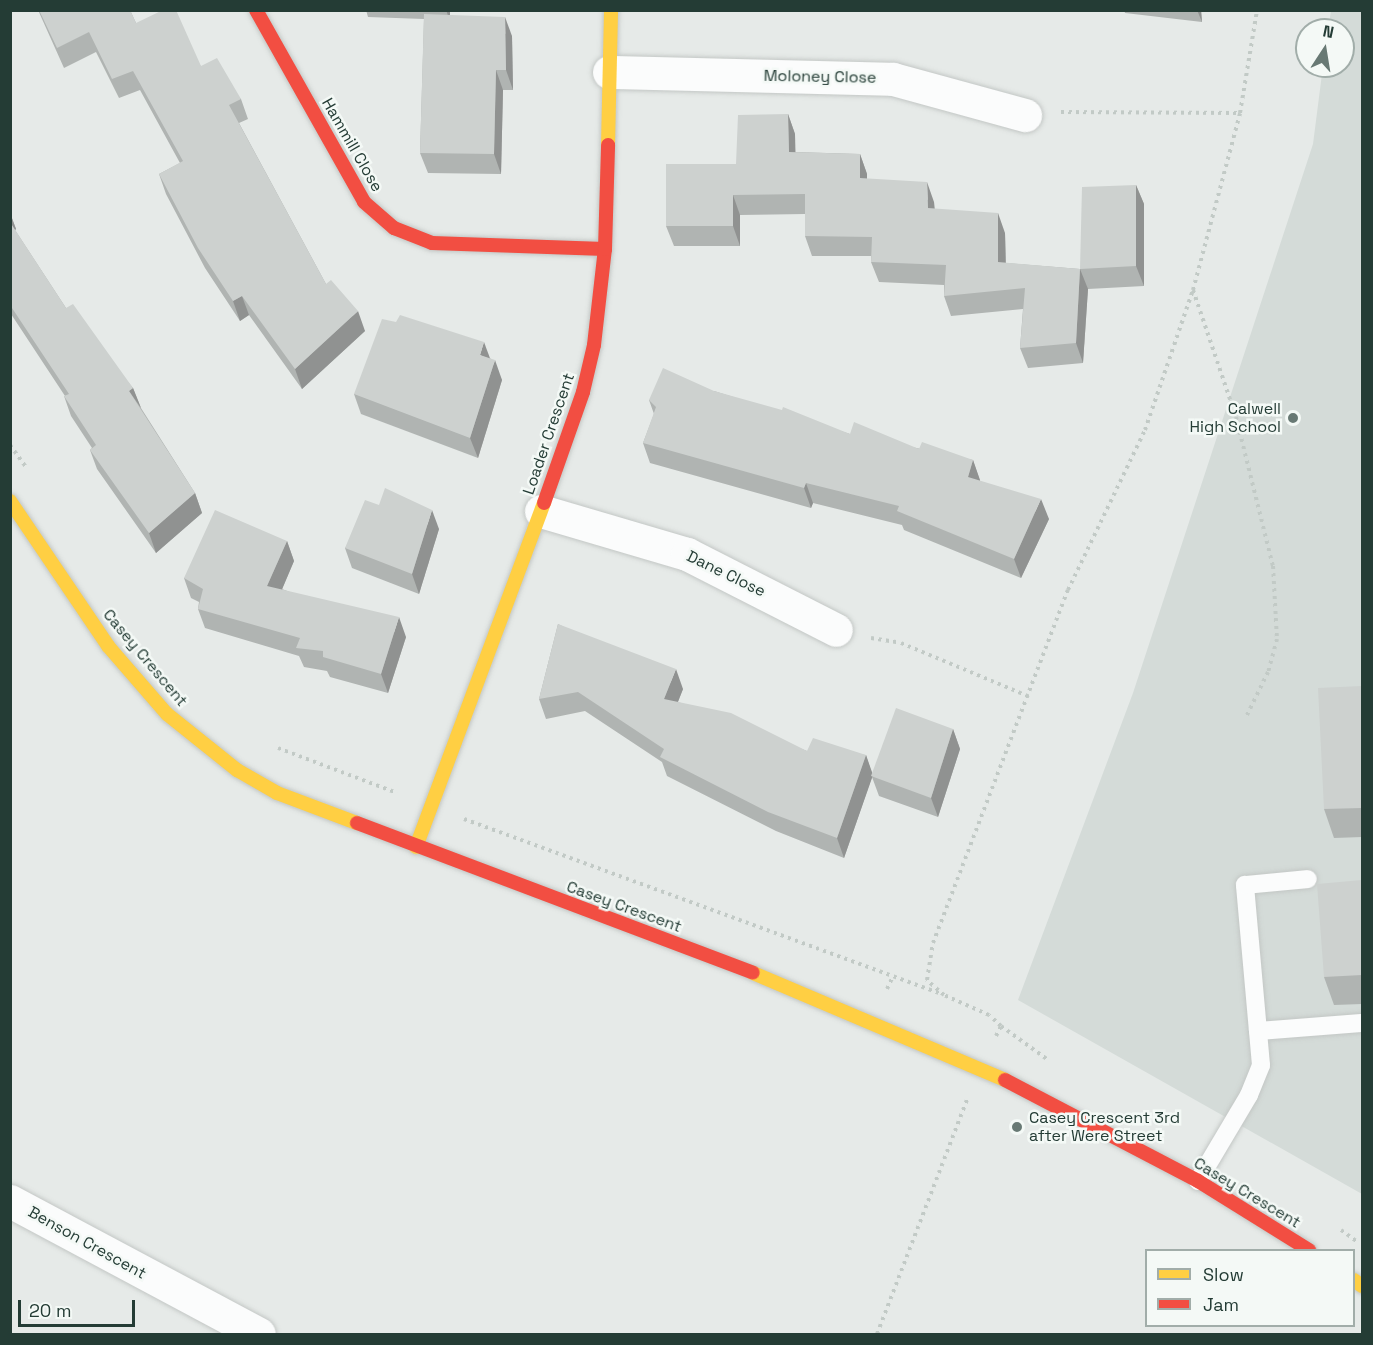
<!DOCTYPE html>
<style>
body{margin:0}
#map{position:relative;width:1373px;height:1345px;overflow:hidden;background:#e6eae8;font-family:"Space Grotesk",sans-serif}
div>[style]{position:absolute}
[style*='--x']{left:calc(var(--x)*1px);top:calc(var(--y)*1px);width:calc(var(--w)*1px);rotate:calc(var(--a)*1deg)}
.built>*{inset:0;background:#d4dbd8}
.path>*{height:4px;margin-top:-2px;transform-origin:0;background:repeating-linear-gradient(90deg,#c2cac6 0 3px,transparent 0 7.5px)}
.roads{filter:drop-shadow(0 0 2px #c3c7c5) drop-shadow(0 0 2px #c3c7c5)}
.lane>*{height:18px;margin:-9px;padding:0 9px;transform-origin:9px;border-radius:9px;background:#fbfcfc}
.street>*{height:33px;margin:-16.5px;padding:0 16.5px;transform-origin:16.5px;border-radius:16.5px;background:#fbfcfc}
.slow>*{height:14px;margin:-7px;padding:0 7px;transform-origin:7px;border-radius:7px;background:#ffcf43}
.jam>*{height:14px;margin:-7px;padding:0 7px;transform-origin:7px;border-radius:7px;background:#f24e42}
.wall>*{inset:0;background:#b0b4b2}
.shaded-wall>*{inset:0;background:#909291}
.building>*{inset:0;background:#cdd1cf}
.dots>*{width:16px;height:16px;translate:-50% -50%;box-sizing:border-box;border:3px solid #f4f9f6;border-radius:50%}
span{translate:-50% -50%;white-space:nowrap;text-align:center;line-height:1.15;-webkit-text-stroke:5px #f4f9f6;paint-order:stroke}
.street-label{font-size:16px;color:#243c35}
.poi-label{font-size:16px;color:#243c35}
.right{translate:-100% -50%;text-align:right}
.left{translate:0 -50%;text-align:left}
.frame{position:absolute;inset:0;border:12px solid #243c35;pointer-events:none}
.legend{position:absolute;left:1145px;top:1249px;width:210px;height:78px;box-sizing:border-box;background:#f4f9f6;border:2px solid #a1ada9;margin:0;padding:8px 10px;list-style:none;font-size:18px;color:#243c35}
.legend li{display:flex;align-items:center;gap:12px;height:30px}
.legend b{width:30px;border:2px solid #a1ada9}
.north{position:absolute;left:1295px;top:18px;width:60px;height:60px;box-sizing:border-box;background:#f4f9f6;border:2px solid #a1ada9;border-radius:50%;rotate:12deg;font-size:16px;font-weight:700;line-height:24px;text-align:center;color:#243c35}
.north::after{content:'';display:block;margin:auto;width:21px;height:27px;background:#687974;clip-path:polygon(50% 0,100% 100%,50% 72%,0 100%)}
.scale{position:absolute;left:18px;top:1300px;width:117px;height:27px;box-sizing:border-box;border:3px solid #243c35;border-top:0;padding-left:8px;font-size:18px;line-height:21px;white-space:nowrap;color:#243c35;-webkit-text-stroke:4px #f4f9f6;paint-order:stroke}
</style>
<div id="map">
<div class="built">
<i style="clip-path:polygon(1331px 11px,1362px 11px,1362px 1194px,1018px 1000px,1133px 693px,1313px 144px,1323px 66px,1343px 66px,1343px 30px,1328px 30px)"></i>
</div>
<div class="path">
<i style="--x:1061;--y:112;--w:179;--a:0.3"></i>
<i style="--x:1193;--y:290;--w:134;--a:71.3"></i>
<i style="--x:1236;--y:417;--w:154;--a:76.1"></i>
<i style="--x:1273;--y:566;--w:73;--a:86.9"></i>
<i style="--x:1277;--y:639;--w:34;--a:105"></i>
<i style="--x:1268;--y:672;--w:48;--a:116"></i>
<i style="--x:10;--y:445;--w:27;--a:54"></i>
<i style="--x:871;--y:638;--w:30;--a:9"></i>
<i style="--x:901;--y:643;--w:138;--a:22.7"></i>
<i style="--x:278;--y:748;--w:127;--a:20.7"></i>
<i style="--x:464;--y:819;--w:509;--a:20.11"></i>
<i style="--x:887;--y:989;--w:14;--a:-65"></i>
<i style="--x:1001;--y:1026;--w:57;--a:35.7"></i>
<i style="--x:996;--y:1036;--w:11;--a:-63"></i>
<i style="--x:1001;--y:1026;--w:16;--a:-137"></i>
<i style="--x:989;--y:1015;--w:49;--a:-156"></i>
<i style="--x:944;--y:995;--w:23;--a:-139"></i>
<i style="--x:927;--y:980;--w:37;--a:-81"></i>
<i style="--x:933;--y:943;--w:378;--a:-69.1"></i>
<i style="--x:1068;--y:590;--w:178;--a:-64.3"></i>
<i style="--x:1145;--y:430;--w:148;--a:-71.1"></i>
<i style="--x:1193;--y:290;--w:183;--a:-75.1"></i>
<i style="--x:1240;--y:113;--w:104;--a:-80.6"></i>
<i style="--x:1341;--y:1230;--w:22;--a:36"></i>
<i style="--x:877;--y:1334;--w:251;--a:-69"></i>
</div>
<div class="roads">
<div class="lane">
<i style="--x:1258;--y:1031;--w:104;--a:-4.4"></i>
<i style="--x:1198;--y:1181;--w:100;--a:-59.3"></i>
<i style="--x:1249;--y:1095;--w:32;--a:-68"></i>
<i style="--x:1261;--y:1065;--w:181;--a:-95.1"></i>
<i style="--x:1245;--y:885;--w:63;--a:-5.4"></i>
</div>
<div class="street">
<i style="--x:609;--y:72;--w:284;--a:1.4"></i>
<i style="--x:893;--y:79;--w:137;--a:15.3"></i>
<i style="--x:541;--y:511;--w:152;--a:16.4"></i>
<i style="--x:687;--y:554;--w:167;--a:27"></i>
<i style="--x:10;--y:1201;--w:282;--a:28.1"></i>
</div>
<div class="slow">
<i style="--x:608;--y:145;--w:135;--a:-88.7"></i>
<i style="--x:10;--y:501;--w:175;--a:55.9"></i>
<i style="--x:108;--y:646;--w:90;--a:49.1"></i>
<i style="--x:167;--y:714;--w:90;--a:38.7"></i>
<i style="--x:237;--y:770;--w:46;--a:29.9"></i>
<i style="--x:277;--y:793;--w:85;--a:20.6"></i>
<i style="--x:416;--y:847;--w:367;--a:-69.6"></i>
<i style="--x:753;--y:973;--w:274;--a:23"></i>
<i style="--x:1354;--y:1280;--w:10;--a:37"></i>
</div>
<div class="jam">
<i style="--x:256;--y:10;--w:220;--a:60.6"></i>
<i style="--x:364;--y:202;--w:40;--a:41"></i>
<i style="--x:394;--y:228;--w:41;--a:21.5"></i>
<i style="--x:432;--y:243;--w:173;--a:2"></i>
<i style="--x:544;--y:503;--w:118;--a:-70.6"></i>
<i style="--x:583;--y:392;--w:48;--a:-76.8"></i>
<i style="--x:594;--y:345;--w:97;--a:-83.5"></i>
<i style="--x:605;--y:249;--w:104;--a:-88.3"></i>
<i style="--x:357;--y:823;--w:423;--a:20.7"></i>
<i style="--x:1005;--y:1080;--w:218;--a:27.6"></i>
<i style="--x:1198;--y:1181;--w:131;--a:31.9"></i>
</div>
</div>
<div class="wall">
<i style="clip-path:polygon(38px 10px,130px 10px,136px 23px,201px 66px,241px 99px,248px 119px,239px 123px,326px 284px,365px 331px,302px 389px,249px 315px,240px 321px,205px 268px,166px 194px,159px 174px,180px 163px,140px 90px,119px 98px,96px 52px,64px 68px)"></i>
<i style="clip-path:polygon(366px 10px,450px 10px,450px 15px,512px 36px,513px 90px,503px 90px,501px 174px,428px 173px,420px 153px,424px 19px,368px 17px)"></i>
<i style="clip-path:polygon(1124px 10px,1201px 10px,1202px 22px,1125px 13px)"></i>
<i style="clip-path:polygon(788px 114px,795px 134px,795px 152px,860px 154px,867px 174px,867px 179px,934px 202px,935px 209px,1005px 233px,1006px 263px,1080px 269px,1136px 185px,1144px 204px,1144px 286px,1088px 289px,1083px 363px,1028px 368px,1020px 348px,1023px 309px,951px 316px,944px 296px,944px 285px,879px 282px,871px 262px,871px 256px,812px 256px,805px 236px,805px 214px,740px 215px,740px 246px,674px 246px,666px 226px,736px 164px)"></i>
<i style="clip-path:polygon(10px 213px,16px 229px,15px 230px,66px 308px,133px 388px,141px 408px,195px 493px,202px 513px,156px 553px,97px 469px,90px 450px,92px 448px,71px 416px,64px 396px,65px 396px,11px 314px)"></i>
<i style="clip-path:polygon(490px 358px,502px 380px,478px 458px,361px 414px,354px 394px)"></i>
<i style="clip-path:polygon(714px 391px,850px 434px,973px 460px,980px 481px,1049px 519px,1021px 578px,904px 530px,902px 525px,813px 503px,811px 508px,650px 463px,643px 443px,654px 414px,649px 400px)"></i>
<i style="clip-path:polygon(379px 505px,439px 529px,419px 594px,352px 568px,345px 548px)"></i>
<i style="clip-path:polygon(287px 541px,294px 561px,282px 589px,406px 637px,388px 693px,330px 677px,327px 671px,304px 667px,299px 656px,205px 628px,198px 609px,199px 602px,191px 598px,184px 578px)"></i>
<i style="clip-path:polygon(558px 624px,683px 689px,678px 702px,807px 751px,866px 755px,872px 774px,953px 729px,960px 749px,938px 817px,879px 796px,872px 777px,844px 858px,776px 831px,667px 776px,662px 762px,585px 711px,546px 719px,539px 699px)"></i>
<i style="clip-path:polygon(1362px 686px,1362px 837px,1334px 838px,1324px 809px)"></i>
<i style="clip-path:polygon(1362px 880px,1362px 1004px,1334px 1005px,1324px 977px)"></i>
</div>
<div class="shaded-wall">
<i style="clip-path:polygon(446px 10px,450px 10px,450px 21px)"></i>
<i style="clip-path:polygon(1197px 10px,1201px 10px,1202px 22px)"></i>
<i style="clip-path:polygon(505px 17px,512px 36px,513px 90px,506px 70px)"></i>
<i style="clip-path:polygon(496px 70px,503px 90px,501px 174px,494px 154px)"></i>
<i style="clip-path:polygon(788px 114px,795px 134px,796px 172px,789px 152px)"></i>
<i style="clip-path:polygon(860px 154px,867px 174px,867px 198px,860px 178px)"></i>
<i style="clip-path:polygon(927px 182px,934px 202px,935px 228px,928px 208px)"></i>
<i style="clip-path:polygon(1136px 185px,1144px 204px,1144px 286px,1136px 266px)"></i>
<i style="clip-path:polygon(733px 195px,740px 215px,740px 246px,733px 226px)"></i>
<i style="clip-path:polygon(10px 213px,16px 229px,12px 233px,10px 230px)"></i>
<i style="clip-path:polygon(998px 213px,1005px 233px,1006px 282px,998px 262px)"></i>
<i style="clip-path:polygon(1080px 269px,1088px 289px,1083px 363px,1076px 343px)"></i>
<i style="clip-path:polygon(242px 296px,249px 315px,240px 321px,233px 301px)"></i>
<i style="clip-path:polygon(358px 311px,365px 331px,302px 389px,295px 369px)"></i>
<i style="clip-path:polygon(484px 342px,491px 361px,480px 355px)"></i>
<i style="clip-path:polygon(495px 360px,502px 380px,478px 458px,470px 438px)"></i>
<i style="clip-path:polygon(133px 388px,141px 408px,129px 391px)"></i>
<i style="clip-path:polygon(973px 460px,980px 480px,975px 497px,968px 477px)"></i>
<i style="clip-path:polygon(806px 483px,813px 503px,811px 508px,804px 488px)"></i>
<i style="clip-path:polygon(195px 493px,202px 513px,156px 553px,149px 533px)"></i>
<i style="clip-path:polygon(1041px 499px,1049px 519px,1021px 578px,1014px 559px)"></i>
<i style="clip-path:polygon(432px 510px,439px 529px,419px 594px,412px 574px)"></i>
<i style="clip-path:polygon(287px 541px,294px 561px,275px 606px,267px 586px)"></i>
<i style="clip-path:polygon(399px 617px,406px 637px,388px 693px,381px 674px)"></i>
<i style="clip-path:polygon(676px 669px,683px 689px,671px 719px,664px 699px)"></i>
<i style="clip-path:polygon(953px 729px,960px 749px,938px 817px,931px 798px)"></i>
<i style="clip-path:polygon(866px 755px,873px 775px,844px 858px,837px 838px)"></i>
</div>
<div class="building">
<i style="clip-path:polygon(39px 10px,130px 10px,136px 23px,163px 10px,176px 10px,201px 66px,217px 58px,241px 99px,229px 105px,326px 284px,331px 280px,358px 311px,295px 369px,242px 296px,233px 301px,198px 248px,159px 174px,183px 161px,133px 71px,112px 79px,89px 32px,57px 48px)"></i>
<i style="clip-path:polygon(424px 14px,505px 17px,506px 70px,496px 70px,494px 154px,420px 153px)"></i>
<i style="clip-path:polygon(788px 114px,789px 152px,860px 154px,860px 178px,927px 182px,928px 208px,998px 213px,998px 262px,1080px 269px,1076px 343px,1020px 348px,1025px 288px,944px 296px,946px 265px,871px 262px,872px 237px,805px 236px,805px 194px,733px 195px,733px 226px,666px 226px,666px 164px,736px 164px,738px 115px)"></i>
<i style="clip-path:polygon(1136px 185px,1136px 266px,1080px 269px,1082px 187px)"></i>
<i style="clip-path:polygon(10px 222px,66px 308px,73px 304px,133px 388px,129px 391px,195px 493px,149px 533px,90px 450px,96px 445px,64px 396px,69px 394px,10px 305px)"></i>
<i style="clip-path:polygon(400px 315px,484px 342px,480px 355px,495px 360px,470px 438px,354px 394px,382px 319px,396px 322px)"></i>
<i style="clip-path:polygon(663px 368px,714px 391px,782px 410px,783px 407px,850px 434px,854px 422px,919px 449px,922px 442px,973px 460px,968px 477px,1041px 499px,1014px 559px,897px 511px,899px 506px,806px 483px,804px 488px,643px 443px,656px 407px,649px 400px)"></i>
<i style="clip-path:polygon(385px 488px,432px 510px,412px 574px,345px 548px,365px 500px,379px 505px)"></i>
<i style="clip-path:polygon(215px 510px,287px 541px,267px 586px,399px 617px,381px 674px,323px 657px,323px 651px,296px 648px,300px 638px,198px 609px,203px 589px,184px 578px)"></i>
<i style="clip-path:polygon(558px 624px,676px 669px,664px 699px,731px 713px,807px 751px,813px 738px,866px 755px,837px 838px,768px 812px,660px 757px,664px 749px,578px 692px,539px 699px)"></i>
<i style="clip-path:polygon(1362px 686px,1362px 808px,1324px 809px,1318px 688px)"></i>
<i style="clip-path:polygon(896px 708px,953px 729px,931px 798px,871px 776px)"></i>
<i style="clip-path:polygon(1362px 880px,1362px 975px,1324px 977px,1317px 884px)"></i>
</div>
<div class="dots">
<i style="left:1293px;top:418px;background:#687974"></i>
<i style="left:1017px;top:1127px;background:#687974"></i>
</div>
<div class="street-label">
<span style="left:820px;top:77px;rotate:1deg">Moloney Close</span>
<span style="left:352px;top:145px;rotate:60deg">Hammill Close</span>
<span style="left:549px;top:434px;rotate:-71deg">Loader Crescent</span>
<span style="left:726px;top:574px;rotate:26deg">Dane Close</span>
<span style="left:145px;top:658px;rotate:50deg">Casey Crescent</span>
<span style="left:624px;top:907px;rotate:20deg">Casey Crescent</span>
<span style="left:1247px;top:1193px;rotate:31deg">Casey Crescent</span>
<span style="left:87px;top:1243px;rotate:29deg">Benson Crescent</span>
</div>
<div class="poi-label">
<span class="right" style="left:1281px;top:418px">Calwell<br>High School</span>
<span class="left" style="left:1029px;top:1127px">Casey Crescent 3rd<br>after Were Street</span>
</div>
<div class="frame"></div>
<ul class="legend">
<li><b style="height:8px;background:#ffcf43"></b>Slow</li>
<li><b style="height:8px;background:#f24e42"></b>Jam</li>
</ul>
<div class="north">N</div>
<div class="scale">20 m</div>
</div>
